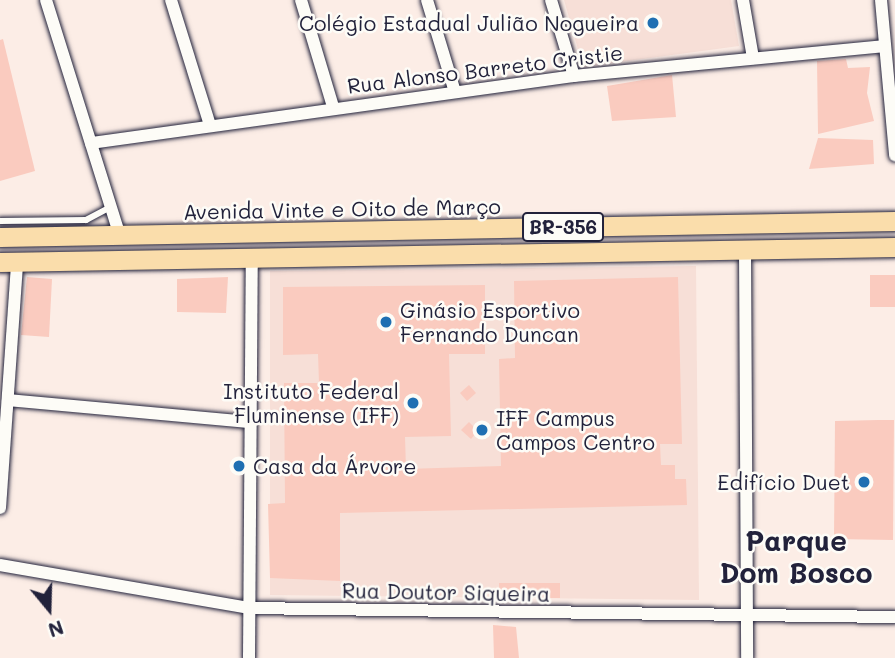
<!DOCTYPE html>
<meta charset="utf-8">
<style>
body{margin:0}
#map{position:relative;width:895px;height:658px;overflow:hidden;background:#fcede6;font-family:Mali,sans-serif}
div>[style]{position:absolute}
[style*='--x']{left:calc(var(--x)*1px);top:calc(var(--y)*1px);width:calc(var(--w)*1px);rotate:calc(var(--a)*1deg)}
.built>*{inset:0;background:#f7dfd7}
.building>*{inset:0;background:#facbbf}
.roads{filter:drop-shadow(0 0 2px #22223b) drop-shadow(0 0 2px #22223b)}
.lane>*{height:6px;margin:-3px;padding:0 3px;transform-origin:3px;border-radius:3px;background:#fdfcf7}
.street>*{height:12px;margin:-6px;padding:0 6px;transform-origin:6px;border-radius:6px;background:#fdfcf7}
.primary>*{height:19px;margin:-9.5px;padding:0 9.5px;transform-origin:9.5px;border-radius:9.5px;background:#faddab}
.dots>*{width:19px;height:19px;translate:-50% -50%;box-sizing:border-box;border:4px solid #fdfcf7;border-radius:50%}
span{translate:-50% -50%;white-space:nowrap;text-align:center;line-height:1.15;-webkit-text-stroke:5px #fdfcf7;paint-order:stroke}
.shield-label span{padding:2px 5px;background:#fdfcf7;border:2px solid;border-radius:5px;-webkit-text-stroke-width:0}
.shield-label{font-size:19px;color:#22223b;font-weight:700}
.poi-label{font-size:21px;color:#22223b}
.right{translate:-100% -50%;text-align:right}
.left{translate:0 -50%;text-align:left}
.street-label{font-size:21px;color:#22223b}
.district-label{font-size:28px;color:#22223b;font-weight:700}
.north{position:absolute;left:14px;top:574px;width:70px;height:70px;-webkit-text-stroke:5px #fdfcf7;paint-order:stroke;rotate:161deg;font-size:19px;font-weight:700;line-height:28px;text-align:center;color:#22223b}
.north::after{content:'';display:block;margin:auto;width:24px;height:32px;background:#22223b;clip-path:polygon(50% 0,100% 100%,50% 72%,0 100%)}
</style>
<div id="map">
<div class="built">
<i style="clip-path:polygon(564px 0,731px 0,739px 46px,583px 67px)"></i>
<i style="clip-path:polygon(696px 266px,699px 600px,270px 595px,270px 271px)"></i>
</div>
<div class="building">
<i style="clip-path:polygon(3px 39px,35px 171px,0 181px,0 40px)"></i>
<i style="clip-path:polygon(846px 59px,848px 68px,870px 67px,867px 93px,874px 121px,818px 134px,817px 61px)"></i>
<i style="clip-path:polygon(672px 75px,676px 117px,612px 121px,607px 86px)"></i>
<i style="clip-path:polygon(818px 138px,873px 140px,874px 164px,809px 169px)"></i>
<i style="clip-path:polygon(870px 275px,895px 275px,895px 307px,870px 307px)"></i>
<i style="clip-path:polygon(27px 277px,52px 279px,49px 337px,21px 335px)"></i>
<i style="clip-path:polygon(228px 277px,226px 313px,177px 312px,177px 279px)"></i>
<i style="clip-path:polygon(678px 277px,682px 444px,660px 444px,661px 465px,675px 465px,675px 479px,686px 479px,687px 505px,340px 513px,340px 581px,270px 578px,268px 504px,285px 503px,284px 383px,319px 383px,318px 354px,283px 355px,283px 287px,485px 285px,485px 354px,449px 354px,451px 436px,405px 437px,406px 469px,501px 466px,499px 359px,515px 358px,514px 281px)"></i>
<i style="clip-path:polygon(469px 385px,476px 393px,467px 401px,460px 393px)"></i>
<i style="clip-path:polygon(878px 420px,894px 420px,893px 540px,834px 539px,835px 421px)"></i>
<i style="clip-path:polygon(469px 422px,478px 431px,471px 439px,461px 430px)"></i>
<i style="clip-path:polygon(499px 583px,560px 583px,560px 598px,499px 598px)"></i>
<i style="clip-path:polygon(493px 625px,516px 627px,519px 658px,494px 658px)"></i>
</div>
<div class="roads">
<div class="lane">
<i style="--x:0;--y:221;--w:86;--a:-0.7"></i>
<i style="--x:86;--y:220;--w:27;--a:-28"></i>
</div>
<div class="street">
<i style="--x:46;--y:0;--w:247;--a:72.6"></i>
<i style="--x:171;--y:0;--w:131;--a:72.7"></i>
<i style="--x:301;--y:0;--w:112;--a:73.3"></i>
<i style="--x:427;--y:0;--w:96;--a:73.1"></i>
<i style="--x:551;--y:0;--w:79;--a:73.2"></i>
<i style="--x:743;--y:0;--w:59;--a:80.2"></i>
<i style="--x:881;--y:0;--w:156;--a:84.8"></i>
<i style="--x:91;--y:143;--w:488;--a:-7.9"></i>
<i style="--x:574;--y:76;--w:312;--a:-5.5"></i>
<i style="--x:745;--y:248;--w:410;--a:89.7"></i>
<i style="--x:8;--y:400;--w:244;--a:5.2"></i>
<i style="--x:0;--y:508;--w:247;--a:-86"></i>
<i style="--x:0;--y:565;--w:252;--a:9.8"></i>
<i style="--x:248;--y:608;--w:647;--a:0.8"></i>
<i style="--x:249;--y:658;--w:401;--a:-89.6"></i>
</div>
<div class="primary">
<i style="--x:0;--y:237;--w:895;--a:-1.02"></i>
<i style="--x:0;--y:262;--w:895;--a:-0.96"></i>
</div>
</div>
<div class="dots">
<i style="left:653px;top:23px;background:#1f6fb2"></i>
<i style="left:386px;top:322px;background:#1f6fb2"></i>
<i style="left:413px;top:403px;background:#1f6fb2"></i>
<i style="left:482px;top:430px;background:#1f6fb2"></i>
<i style="left:239px;top:466px;background:#1f6fb2"></i>
<i style="left:864px;top:482px;background:#1f6fb2"></i>
</div>
<div class="shield-label">
<span style="left:563px;top:227px">BR-356</span>
</div>
<div class="poi-label">
<span class="right" style="left:639px;top:23px">Colégio Estadual Julião Nogueira</span>
<span class="left" style="left:400px;top:322px">Ginásio Esportivo<br>Fernando Duncan</span>
<span class="right" style="left:399px;top:403px">Instituto Federal<br>Fluminense (IFF)</span>
<span class="left" style="left:496px;top:430px">IFF Campus<br>Campos Centro</span>
<span class="left" style="left:253px;top:466px">Casa da Árvore</span>
<span class="right" style="left:850px;top:482px">Edifício Duet</span>
</div>
<div class="street-label">
<span style="left:485px;top:69px;rotate:-7deg">Rua Alonso Barreto Cristie</span>
<span style="left:342px;top:209px;rotate:-1deg">Avenida Vinte e Oito de Março</span>
<span style="left:446px;top:592px;rotate:1deg">Rua Doutor Siqueira</span>
</div>
<div class="district-label">
<span style="left:796px;top:556px">Parque<br>Dom Bosco</span>
</div>
<div class="north">N</div>
</div>
